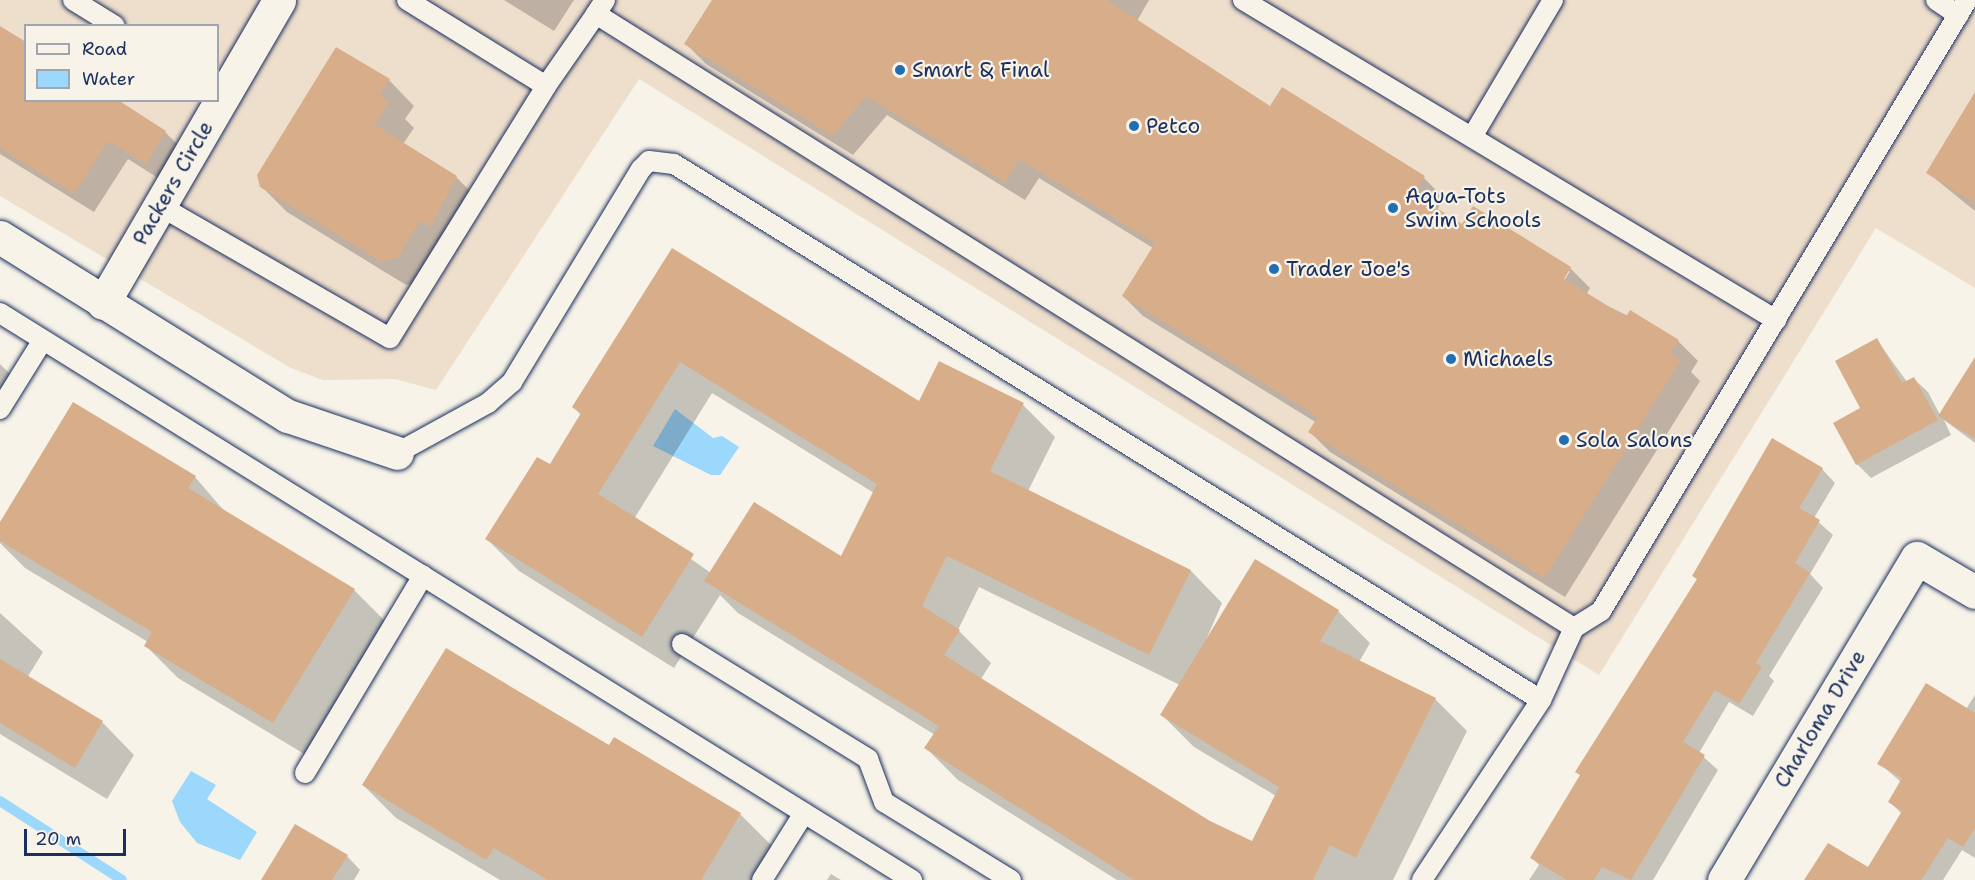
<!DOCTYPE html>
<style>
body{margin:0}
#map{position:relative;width:1975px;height:880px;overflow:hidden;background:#f7f3e8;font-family:"Shantell Sans",sans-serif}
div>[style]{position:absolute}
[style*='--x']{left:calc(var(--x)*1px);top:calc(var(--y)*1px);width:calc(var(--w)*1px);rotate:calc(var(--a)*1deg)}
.built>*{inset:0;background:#eedecc}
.water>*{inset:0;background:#9bd8fc}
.shadow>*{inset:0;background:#0003}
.stream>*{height:10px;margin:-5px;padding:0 5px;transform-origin:5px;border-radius:5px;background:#9bd8fc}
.building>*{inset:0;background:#d8ad89}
.roads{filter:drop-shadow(0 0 2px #1b2f5e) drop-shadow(0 0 2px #1b2f5e)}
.lane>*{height:20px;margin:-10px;padding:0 10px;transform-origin:10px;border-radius:10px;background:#f7f3e8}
.street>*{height:33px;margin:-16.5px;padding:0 16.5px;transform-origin:16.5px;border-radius:16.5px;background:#f7f3e8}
.dots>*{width:16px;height:16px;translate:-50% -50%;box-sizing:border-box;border:3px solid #f7f3e8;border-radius:50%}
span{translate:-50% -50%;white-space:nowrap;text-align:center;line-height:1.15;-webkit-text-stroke:4.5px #f7f3e8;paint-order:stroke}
.poi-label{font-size:21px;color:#1b2f5e}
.left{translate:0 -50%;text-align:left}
.street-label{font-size:21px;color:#1b2f5e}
.legend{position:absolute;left:24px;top:24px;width:195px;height:78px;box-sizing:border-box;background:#f7f3e8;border:2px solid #9fa5b1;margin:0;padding:8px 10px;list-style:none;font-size:18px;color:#1b2f5e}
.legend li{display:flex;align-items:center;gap:12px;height:30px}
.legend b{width:30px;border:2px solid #9fa5b1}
.scale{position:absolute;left:24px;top:829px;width:102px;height:27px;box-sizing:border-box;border:3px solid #1b2f5e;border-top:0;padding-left:8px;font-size:18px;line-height:21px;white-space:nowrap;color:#1b2f5e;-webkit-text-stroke:4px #f7f3e8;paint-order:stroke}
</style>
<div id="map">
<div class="built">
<i style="clip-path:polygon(evenodd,0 0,1975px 0,1975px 288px,1876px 228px,1599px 675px,639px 79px,436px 390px,395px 379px,323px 380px,291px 368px,0 196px,0 0,26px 26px,218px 26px,218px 100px,26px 100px,26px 26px)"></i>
</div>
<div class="water">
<i style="clip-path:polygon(675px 409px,713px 438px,722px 436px,739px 447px,720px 475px,711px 475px,653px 446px)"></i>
<i style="clip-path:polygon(191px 771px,216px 785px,207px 799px,257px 832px,240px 860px,197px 843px,180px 822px,172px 801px)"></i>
</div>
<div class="shadow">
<i style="clip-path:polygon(504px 0,574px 0,554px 31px)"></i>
<i style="clip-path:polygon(evenodd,714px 0,1149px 0,1137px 21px,1271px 108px,1282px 90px,1424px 178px,1444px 198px,1437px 210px,1463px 226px,1570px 268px,1590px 288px,1586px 295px,1678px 341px,1698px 361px,1691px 372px,1700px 381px,1565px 597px,1330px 452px,1310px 432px,1317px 423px,1143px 316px,1123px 296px,1153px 248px,1039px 178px,1025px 200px,887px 115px,853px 155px,706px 64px,686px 44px,714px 0,1567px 271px,1570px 271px,1561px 286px,1567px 271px)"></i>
<i style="clip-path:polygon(0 28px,26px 100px,165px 132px,185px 152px,166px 183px,128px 159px,94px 212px,0 154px)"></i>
<i style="clip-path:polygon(389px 80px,414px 106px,405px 119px,414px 128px,403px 144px,456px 177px,481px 202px,457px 251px,446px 244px,423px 282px,406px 285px,287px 212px,261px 186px)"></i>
<i style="clip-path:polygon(1975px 95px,1975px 211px,1928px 173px)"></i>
<i style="clip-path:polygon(evenodd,672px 250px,920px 403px,940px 363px,1023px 405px,1055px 437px,1028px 491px,1191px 571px,1222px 603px,1203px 647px,1338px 611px,1370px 643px,1359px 662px,1435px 699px,1467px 731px,1393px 880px,1117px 880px,958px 780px,926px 748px,935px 735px,738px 613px,720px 595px,674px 668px,519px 571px,487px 539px,550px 466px,582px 416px,573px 407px,672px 250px,712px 393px,874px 493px,841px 558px,711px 573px,634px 519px,712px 393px,672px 250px,979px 587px,1180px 685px,1162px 715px,1194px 747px,1276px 796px,1253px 843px,1209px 823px,981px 679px,991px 663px,958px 630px,979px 587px)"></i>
<i style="clip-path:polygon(1877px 340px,1907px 382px,1914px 379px,1928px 392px,1940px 415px,1975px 365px,1975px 443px,1944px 420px,1951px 435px,1871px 478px,1857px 464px)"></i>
<i style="clip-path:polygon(0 364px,14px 378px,0 399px)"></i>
<i style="clip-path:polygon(1822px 469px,1835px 483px,1814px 518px,1833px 535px,1810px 574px,1823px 588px,1769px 676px,1774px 681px,1753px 716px,1729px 702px,1699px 753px,1718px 770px,1653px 880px,1529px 880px,1539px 865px,1532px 858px,1698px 580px,1694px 576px)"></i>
<i style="clip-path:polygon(195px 477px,226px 513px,354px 590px,387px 623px,306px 755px,178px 678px,146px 646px,148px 642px,25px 568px,0 543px,0 524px)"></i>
<i style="clip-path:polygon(0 613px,43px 652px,27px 678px,102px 722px,134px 755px,107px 799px,0 734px)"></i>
<i style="clip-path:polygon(1975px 695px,1975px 858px,1962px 850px,1943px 880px,1806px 880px,1868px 869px,1902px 814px,1890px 802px,1901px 782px,1879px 763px,1966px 709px)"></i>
<i style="clip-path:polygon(609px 747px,740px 814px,772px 846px,752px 880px,500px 880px,396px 818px,363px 785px)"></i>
<i style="clip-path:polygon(347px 856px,360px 870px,354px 880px,263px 880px)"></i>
<i style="clip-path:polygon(831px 874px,841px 880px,827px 880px)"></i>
</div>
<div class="stream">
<i style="--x:0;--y:801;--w:145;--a:32.9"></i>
</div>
<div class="building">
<i style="clip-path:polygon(712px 0,1107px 0,1270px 106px,1282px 87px,1425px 176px,1414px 194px,1462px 224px,1473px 206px,1571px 267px,1564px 279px,1626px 317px,1630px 310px,1679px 340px,1670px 354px,1681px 360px,1545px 578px,1308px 432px,1318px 417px,1122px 296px,1155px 243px,1019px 159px,1005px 182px,866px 96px,833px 136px,684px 44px)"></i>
<i style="clip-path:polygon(0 26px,26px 42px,26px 100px,118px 100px,166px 131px,146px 164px,108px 141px,74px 194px,0 148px)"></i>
<i style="clip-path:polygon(336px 47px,390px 79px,380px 95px,389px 101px,375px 125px,457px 176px,431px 227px,420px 220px,398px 258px,380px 261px,260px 187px,257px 175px)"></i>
<i style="clip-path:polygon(1975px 92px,1975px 203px,1926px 173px)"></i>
<i style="clip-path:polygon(672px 248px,919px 401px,939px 361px,1024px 403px,990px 471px,1191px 570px,1149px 655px,947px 556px,922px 606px,960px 630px,944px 655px,1210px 821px,1252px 841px,1279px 787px,1160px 715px,1255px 559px,1339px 610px,1320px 641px,1436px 698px,1356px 858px,1330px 845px,1313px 880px,1134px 880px,924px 748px,939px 726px,704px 581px,754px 502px,841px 556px,877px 484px,680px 362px,598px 494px,694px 554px,642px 637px,485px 539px,537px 457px,550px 464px,581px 413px,572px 407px)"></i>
<i style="clip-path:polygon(1877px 338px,1902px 383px,1914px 377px,1938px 420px,1856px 465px,1833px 423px,1860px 408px,1835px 361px)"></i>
<i style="clip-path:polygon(1975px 357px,1975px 439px,1938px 416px)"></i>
<i style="clip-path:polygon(73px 402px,196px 476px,188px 488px,355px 589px,273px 723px,144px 646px,152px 632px,0 541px,0 522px)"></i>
<i style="clip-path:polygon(1772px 438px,1823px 468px,1799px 508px,1820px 520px,1795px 563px,1810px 573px,1756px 663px,1762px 667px,1739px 704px,1715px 690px,1683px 742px,1705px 755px,1631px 880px,1602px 867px,1594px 880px,1567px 880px,1530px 858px,1580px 775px,1575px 772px,1697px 579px,1692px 576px)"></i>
<i style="clip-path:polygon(446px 648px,609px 745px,614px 737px,741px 813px,701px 880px,548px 880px,494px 848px,486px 860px,362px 785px)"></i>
<i style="clip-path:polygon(0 659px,103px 721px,75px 768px,0 723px)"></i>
<i style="clip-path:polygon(1926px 683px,1975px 713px,1975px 828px,1963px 847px,1948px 838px,1921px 880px,1804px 880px,1828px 843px,1868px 867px,1902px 811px,1888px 802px,1902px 778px,1877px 764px)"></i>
<i style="clip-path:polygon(295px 824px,348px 855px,332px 880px,261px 880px)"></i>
</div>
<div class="roads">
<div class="lane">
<i style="--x:73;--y:0;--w:49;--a:31.8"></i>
<i style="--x:407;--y:0;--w:163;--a:31.7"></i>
<i style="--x:546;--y:86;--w:88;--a:-55.2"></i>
<i style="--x:605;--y:0;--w:17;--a:123"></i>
<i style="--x:596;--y:14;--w:1155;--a:32.12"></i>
<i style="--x:1243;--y:0;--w:622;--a:30.98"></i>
<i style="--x:1936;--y:0;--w:27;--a:34"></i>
<i style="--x:1472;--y:137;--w:159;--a:-59.4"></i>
<i style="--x:160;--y:206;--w:265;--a:29.9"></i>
<i style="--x:390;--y:338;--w:296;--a:-58.2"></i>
<i style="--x:0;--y:313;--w:1074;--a:31.87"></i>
<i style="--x:0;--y:409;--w:81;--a:-58.1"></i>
<i style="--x:397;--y:453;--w:104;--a:-28.8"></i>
<i style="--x:488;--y:403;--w:32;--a:-41"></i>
<i style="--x:512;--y:382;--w:249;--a:-58.8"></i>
<i style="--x:641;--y:169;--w:11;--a:-45"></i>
<i style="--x:649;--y:161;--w:25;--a:7"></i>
<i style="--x:674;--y:164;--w:1019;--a:31.73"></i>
<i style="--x:1541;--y:700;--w:216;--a:123.5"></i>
<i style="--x:682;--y:644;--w:219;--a:31.7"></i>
<i style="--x:868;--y:759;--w:46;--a:69.6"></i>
<i style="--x:884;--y:802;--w:149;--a:31.6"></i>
<i style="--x:1541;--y:700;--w:79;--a:-65.4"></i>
<i style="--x:1574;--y:628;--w:32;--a:-32"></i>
<i style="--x:1601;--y:611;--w:712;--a:-59.08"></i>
<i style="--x:305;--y:773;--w:230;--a:-59.1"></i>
<i style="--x:762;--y:880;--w:79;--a:-57.9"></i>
</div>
<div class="street">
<i style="--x:0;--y:237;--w:339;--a:31.9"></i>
<i style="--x:288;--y:416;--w:115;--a:18.7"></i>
<i style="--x:103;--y:303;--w:350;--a:-59.8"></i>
<i style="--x:1724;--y:880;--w:375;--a:-59.1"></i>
<i style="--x:1917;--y:558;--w:67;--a:30.4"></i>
</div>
</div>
<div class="dots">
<i style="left:900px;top:70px;background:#1f6fb2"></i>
<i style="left:1134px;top:126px;background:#1f6fb2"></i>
<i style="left:1393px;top:208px;background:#1f6fb2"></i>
<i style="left:1274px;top:269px;background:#1f6fb2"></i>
<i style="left:1451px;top:359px;background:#1f6fb2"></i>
<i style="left:1564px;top:440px;background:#1f6fb2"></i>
</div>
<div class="poi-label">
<span class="left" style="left:912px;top:70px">Smart &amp; Final</span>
<span class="left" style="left:1146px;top:126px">Petco</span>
<span class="left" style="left:1405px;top:208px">Aqua-Tots<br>Swim Schools</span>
<span class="left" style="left:1286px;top:269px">Trader Joe's</span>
<span class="left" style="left:1463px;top:359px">Michaels</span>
<span class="left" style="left:1576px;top:440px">Sola Salons</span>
</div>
<div class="street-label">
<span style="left:173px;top:183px;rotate:-60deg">Packers Circle</span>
<span style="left:1820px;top:719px;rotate:-59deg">Charloma Drive</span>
</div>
<ul class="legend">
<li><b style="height:8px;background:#f7f3e8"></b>Road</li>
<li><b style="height:16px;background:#9bd8fc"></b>Water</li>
</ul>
<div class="scale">20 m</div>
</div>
